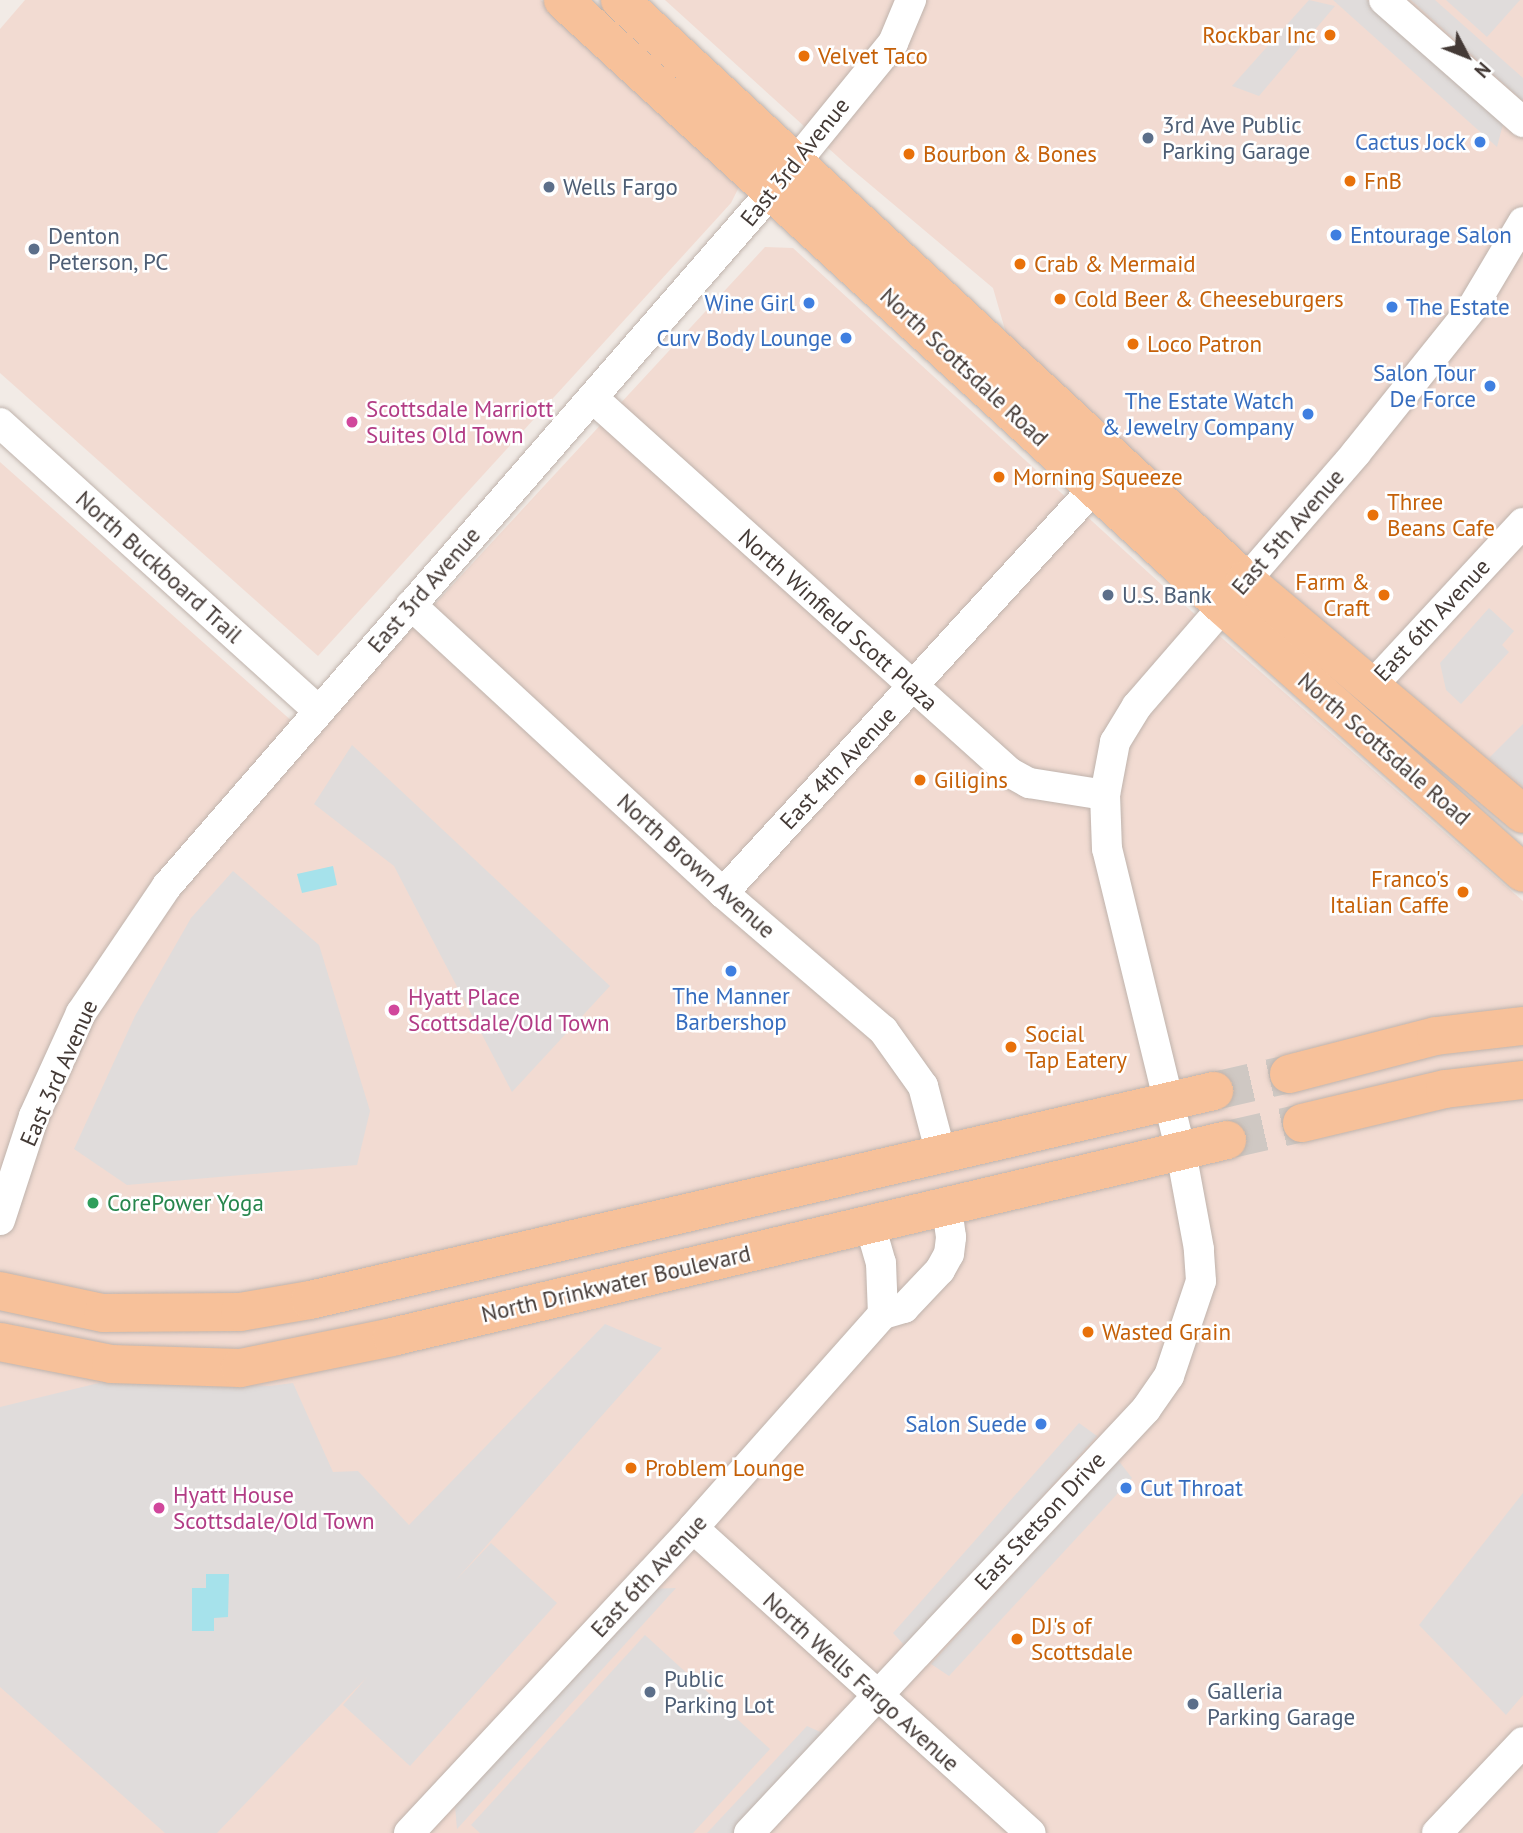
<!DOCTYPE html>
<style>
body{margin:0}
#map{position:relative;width:1523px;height:1833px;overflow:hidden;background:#f2ebe6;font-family:"PT Sans",sans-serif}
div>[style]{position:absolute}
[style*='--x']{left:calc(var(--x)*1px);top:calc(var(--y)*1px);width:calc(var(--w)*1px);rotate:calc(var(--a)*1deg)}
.commercial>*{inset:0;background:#f2dbd2}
.parking>*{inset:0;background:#e0dcdb}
.water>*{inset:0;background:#a6e2eb}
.major-tunnel>*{height:38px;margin-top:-19px;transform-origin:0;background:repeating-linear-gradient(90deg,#cfc8c3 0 38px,transparent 0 57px)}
.roads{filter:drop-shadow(0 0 2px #bfb3ac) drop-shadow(0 0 2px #bfb3ac)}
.minor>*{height:30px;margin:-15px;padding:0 15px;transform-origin:15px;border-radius:15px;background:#fff}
.major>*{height:38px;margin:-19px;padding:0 19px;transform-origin:19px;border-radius:19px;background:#f7c19a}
.dots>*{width:19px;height:19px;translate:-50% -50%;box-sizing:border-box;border:4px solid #fff;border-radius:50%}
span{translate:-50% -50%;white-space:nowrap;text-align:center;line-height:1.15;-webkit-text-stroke:5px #fff;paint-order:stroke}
.food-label{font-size:23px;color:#c56008}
.right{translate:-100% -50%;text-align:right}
.left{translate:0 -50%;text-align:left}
.service-label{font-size:23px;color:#4e5e75}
.shop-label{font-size:23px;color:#366cbe}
.street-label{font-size:23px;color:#443a36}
.hotel-label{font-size:23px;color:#b23c85}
.leisure-label{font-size:23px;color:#27864d}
.north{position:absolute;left:1432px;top:21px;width:70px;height:70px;-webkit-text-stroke:5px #fff;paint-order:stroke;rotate:132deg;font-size:19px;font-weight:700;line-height:28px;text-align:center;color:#443a36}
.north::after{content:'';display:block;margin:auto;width:24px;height:32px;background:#443a36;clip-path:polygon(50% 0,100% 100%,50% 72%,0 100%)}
</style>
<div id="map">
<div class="commercial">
<i style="clip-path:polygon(25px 0,541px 0,731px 171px,739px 187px,731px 203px,318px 656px,0 373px,0 29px)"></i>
<i style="clip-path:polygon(665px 0,1523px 0,1523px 796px,1402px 701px,1006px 333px,993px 288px,848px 166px)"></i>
<i style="clip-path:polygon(765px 247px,793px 248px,1174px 596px,1523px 901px,1523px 1833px,0 1833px,0 462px,311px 738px)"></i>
</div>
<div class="parking">
<i style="clip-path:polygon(1309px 0,1335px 6px,1259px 96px,1232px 86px)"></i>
<i style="clip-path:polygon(1333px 0,1367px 0,1503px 124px,1497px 147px)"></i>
<i style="clip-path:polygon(1411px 0,1435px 0,1523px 78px,1523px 101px)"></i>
<i style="clip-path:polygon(1446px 0,1520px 0,1487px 37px)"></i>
<i style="clip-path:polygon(1489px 608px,1514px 631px,1502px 645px,1509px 652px,1461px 704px,1446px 690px,1440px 663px)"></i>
<i style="clip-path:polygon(1523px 724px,1523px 786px,1489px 758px)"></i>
<i style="clip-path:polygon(352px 745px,610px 986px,512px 1092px,394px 866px,314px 804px)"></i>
<i style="clip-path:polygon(233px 871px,319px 945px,370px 1111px,357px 1165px,127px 1185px,74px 1149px,135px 1016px,191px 918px)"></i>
<i style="clip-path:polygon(605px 1324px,662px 1348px,455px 1581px,491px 1543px,557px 1603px,410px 1766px,343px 1705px,367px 1677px,217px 1833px,165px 1833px,0 1687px,0 1407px,103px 1382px,270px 1386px,293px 1383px,333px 1472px,358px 1471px,409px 1525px)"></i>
<i style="clip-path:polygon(1079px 1423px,1097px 1436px,906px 1647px,893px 1633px)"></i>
<i style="clip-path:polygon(1118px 1460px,1132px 1478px,949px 1676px,931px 1664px)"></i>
<i style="clip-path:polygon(1523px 1493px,1523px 1695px,1506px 1715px,1419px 1625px)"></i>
<i style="clip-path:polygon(676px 1588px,457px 1829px,455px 1806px,647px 1589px)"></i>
<i style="clip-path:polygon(645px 1635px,770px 1749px,693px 1833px,480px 1833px,471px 1825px)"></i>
<i style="clip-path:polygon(807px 1726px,829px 1736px,734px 1833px,707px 1833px)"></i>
</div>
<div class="water">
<i style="clip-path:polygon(333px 866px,337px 885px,302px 893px,297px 874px)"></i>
<i style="clip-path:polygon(206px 1574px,229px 1574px,228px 1617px,214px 1618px,214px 1631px,192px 1631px,192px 1588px,206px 1588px)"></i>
</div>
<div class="major-tunnel">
<i style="--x:1214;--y:1091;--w:77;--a:-12.8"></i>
<i style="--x:1227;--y:1140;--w:77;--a:-12.8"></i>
</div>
<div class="roads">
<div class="minor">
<i style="--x:1384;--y:0;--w:185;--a:41.3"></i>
<i style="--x:595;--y:400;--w:557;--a:41.94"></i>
<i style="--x:1009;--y:772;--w:23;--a:29"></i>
<i style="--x:1029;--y:783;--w:77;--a:9"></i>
<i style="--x:0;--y:423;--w:428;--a:42.1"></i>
<i style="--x:411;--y:605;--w:425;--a:42.7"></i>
<i style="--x:723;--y:893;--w:211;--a:40.6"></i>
<i style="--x:883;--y:1030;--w:69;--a:54.5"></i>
<i style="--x:923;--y:1086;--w:70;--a:75.2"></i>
<i style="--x:1370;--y:688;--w:225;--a:-47.2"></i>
<i style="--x:723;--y:893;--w:549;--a:-47.51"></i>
<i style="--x:0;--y:1220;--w:109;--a:-71.9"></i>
<i style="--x:34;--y:1116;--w:113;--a:-65.5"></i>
<i style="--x:81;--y:1013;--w:153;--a:-55.9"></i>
<i style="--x:167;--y:886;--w:923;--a:-48.95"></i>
<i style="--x:773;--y:190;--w:190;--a:-50.8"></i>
<i style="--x:893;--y:43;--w:47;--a:-67.3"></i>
<i style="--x:870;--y:1225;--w:40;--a:74"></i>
<i style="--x:881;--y:1263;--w:51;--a:87.8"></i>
<i style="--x:693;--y:1528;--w:455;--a:42.1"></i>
<i style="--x:409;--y:1833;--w:417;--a:-47"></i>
<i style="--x:693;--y:1528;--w:286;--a:-48.4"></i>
<i style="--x:883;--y:1314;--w:22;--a:-16"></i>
<i style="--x:904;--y:1308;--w:52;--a:-46.5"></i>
<i style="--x:940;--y:1270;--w:18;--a:-61"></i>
<i style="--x:949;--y:1254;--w:17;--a:-83"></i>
<i style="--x:951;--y:1237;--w:30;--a:-98"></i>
<i style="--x:749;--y:1833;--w:581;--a:-46.88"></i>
<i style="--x:1146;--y:1409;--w:40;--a:-55.1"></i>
<i style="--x:1169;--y:1376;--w:100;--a:-71.4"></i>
<i style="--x:1201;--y:1281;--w:32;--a:-94"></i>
<i style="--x:1199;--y:1249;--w:99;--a:-100.5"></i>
<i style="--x:1181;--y:1152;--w:312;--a:-103.7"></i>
<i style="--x:1107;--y:849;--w:54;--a:-92.1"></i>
<i style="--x:1105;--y:795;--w:54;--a:-79.3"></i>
<i style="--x:1115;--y:742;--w:42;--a:-58.6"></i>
<i style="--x:1137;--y:706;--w:335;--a:-49.1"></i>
<i style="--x:1356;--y:453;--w:186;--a:-51.3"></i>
<i style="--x:1472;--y:308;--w:100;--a:-59.3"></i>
<i style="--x:1437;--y:1833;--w:125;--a:-46.6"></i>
</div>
<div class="major">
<i style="--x:563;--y:0;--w:897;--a:42.56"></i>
<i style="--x:1224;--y:607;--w:400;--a:41.6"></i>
<i style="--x:620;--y:0;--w:853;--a:42.86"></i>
<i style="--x:1245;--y:580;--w:363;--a:40.1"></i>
<i style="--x:1289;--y:1074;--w:152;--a:-14.5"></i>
<i style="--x:1436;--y:1036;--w:88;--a:-6.6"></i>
<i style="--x:1302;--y:1123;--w:147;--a:-13.4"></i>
<i style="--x:1445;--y:1089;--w:79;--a:-6.6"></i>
<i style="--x:0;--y:1291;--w:105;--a:12.1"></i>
<i style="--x:103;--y:1313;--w:137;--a:-0.4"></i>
<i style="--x:240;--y:1312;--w:71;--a:-9.7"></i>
<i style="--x:310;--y:1300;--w:928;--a:-13.02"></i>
<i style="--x:0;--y:1342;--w:113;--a:11.2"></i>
<i style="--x:111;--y:1364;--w:129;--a:1.8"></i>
<i style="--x:240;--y:1368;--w:155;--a:-11.5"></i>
<i style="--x:392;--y:1337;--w:858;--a:-13.27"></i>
</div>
</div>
<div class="dots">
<i style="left:1330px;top:35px;background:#e8710a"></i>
<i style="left:804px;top:56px;background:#e8710a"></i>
<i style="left:1148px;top:138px;background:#5c6f8a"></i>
<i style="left:1480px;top:142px;background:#3f7fe0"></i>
<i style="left:909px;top:154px;background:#e8710a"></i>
<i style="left:1350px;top:181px;background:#e8710a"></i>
<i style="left:549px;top:187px;background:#5c6f8a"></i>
<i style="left:1336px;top:235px;background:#3f7fe0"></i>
<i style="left:34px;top:249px;background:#5c6f8a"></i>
<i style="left:1020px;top:264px;background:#e8710a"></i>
<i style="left:1060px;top:299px;background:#e8710a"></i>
<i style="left:809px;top:303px;background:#3f7fe0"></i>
<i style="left:1392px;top:307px;background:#3f7fe0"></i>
<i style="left:846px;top:338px;background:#3f7fe0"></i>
<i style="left:1133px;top:344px;background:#e8710a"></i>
<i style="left:1490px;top:386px;background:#3f7fe0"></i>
<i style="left:1308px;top:414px;background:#3f7fe0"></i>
<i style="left:352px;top:422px;background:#d1479c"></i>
<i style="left:999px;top:477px;background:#e8710a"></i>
<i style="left:1373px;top:515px;background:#e8710a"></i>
<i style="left:1108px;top:595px;background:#5c6f8a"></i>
<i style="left:1384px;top:595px;background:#e8710a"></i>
<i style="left:920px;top:780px;background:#e8710a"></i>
<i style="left:1463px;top:892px;background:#e8710a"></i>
<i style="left:731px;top:971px;background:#3f7fe0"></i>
<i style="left:394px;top:1010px;background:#d1479c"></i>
<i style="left:1011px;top:1047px;background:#e8710a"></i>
<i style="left:93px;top:1203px;background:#2e9e5b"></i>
<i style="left:1088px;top:1332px;background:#e8710a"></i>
<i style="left:1041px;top:1424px;background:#3f7fe0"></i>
<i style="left:631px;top:1468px;background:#e8710a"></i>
<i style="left:1126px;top:1488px;background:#3f7fe0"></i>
<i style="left:159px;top:1508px;background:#d1479c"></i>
<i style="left:1017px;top:1639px;background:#e8710a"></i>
<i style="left:650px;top:1692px;background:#5c6f8a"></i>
<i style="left:1193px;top:1704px;background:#5c6f8a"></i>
</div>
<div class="food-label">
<span class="right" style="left:1316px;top:35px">Rockbar Inc</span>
<span class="left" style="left:818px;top:56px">Velvet Taco</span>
<span class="left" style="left:923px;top:154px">Bourbon &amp; Bones</span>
<span class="left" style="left:1364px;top:181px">FnB</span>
<span class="left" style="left:1034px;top:264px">Crab &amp; Mermaid</span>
<span class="left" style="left:1074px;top:299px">Cold Beer &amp; Cheeseburgers</span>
<span class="left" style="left:1147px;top:344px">Loco Patron</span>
<span class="left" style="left:1013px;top:477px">Morning Squeeze</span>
<span class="left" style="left:1387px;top:515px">Three<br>Beans Cafe</span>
<span class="right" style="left:1370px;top:595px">Farm &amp;<br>Craft</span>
<span class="left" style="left:934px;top:780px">Giligins</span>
<span class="right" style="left:1449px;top:892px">Franco's<br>Italian Caffe</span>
<span class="left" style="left:1025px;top:1047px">Social<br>Tap Eatery</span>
<span class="left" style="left:1102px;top:1332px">Wasted Grain</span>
<span class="left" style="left:645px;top:1468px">Problem Lounge</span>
<span class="left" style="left:1031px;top:1639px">DJ's of<br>Scottsdale</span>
</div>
<div class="service-label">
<span class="left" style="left:1162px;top:138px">3rd Ave Public<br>Parking Garage</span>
<span class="left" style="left:563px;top:187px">Wells Fargo</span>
<span class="left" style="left:48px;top:249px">Denton<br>Peterson, PC</span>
<span class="left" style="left:1122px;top:595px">U.S. Bank</span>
<span class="left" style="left:664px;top:1692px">Public<br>Parking Lot</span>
<span class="left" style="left:1207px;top:1704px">Galleria<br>Parking Garage</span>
</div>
<div class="shop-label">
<span class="right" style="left:1466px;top:142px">Cactus Jock</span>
<span class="left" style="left:1350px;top:235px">Entourage Salon</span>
<span class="right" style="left:795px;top:303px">Wine Girl</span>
<span class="left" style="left:1406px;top:307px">The Estate</span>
<span class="right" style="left:832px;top:338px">Curv Body Lounge</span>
<span class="right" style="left:1476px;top:386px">Salon Tour<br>De Force</span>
<span class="right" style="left:1294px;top:414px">The Estate Watch<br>&amp; Jewelry Company</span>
<span style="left:731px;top:1009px">The Manner<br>Barbershop</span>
<span class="right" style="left:1027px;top:1424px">Salon Suede</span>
<span class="left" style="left:1140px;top:1488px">Cut Throat</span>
</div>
<div class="street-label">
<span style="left:795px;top:162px;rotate:-51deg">East 3rd Avenue</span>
<span style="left:964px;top:367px;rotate:43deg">North Scottsdale Road</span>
<span style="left:1288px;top:532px;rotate:-49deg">East 5th Avenue</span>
<span style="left:159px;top:567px;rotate:42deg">North Buckboard Trail</span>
<span style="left:424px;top:590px;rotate:-49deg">East 3rd Avenue</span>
<span style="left:838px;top:620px;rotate:42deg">North Winfield Scott Plaza</span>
<span style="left:1432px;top:620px;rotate:-47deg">East 6th Avenue</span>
<span style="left:1384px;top:749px;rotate:41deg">North Scottsdale Road</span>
<span style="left:838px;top:768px;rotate:-47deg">East 4th Avenue</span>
<span style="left:696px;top:866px;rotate:42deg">North Brown Avenue</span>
<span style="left:59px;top:1073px;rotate:-66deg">East 3rd Avenue</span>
<span style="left:616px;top:1284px;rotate:-13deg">North Drinkwater Boulevard</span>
<span style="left:1040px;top:1521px;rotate:-47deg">East Stetson Drive</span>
<span style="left:649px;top:1576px;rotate:-47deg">East 6th Avenue</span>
<span style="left:861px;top:1682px;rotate:42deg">North Wells Fargo Avenue</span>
</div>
<div class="hotel-label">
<span class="left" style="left:366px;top:422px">Scottsdale Marriott<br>Suites Old Town</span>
<span class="left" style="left:408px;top:1010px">Hyatt Place<br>Scottsdale/Old Town</span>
<span class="left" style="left:173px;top:1508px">Hyatt House<br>Scottsdale/Old Town</span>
</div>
<div class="leisure-label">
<span class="left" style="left:107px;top:1203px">CorePower Yoga</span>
</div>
<div class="north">N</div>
</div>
